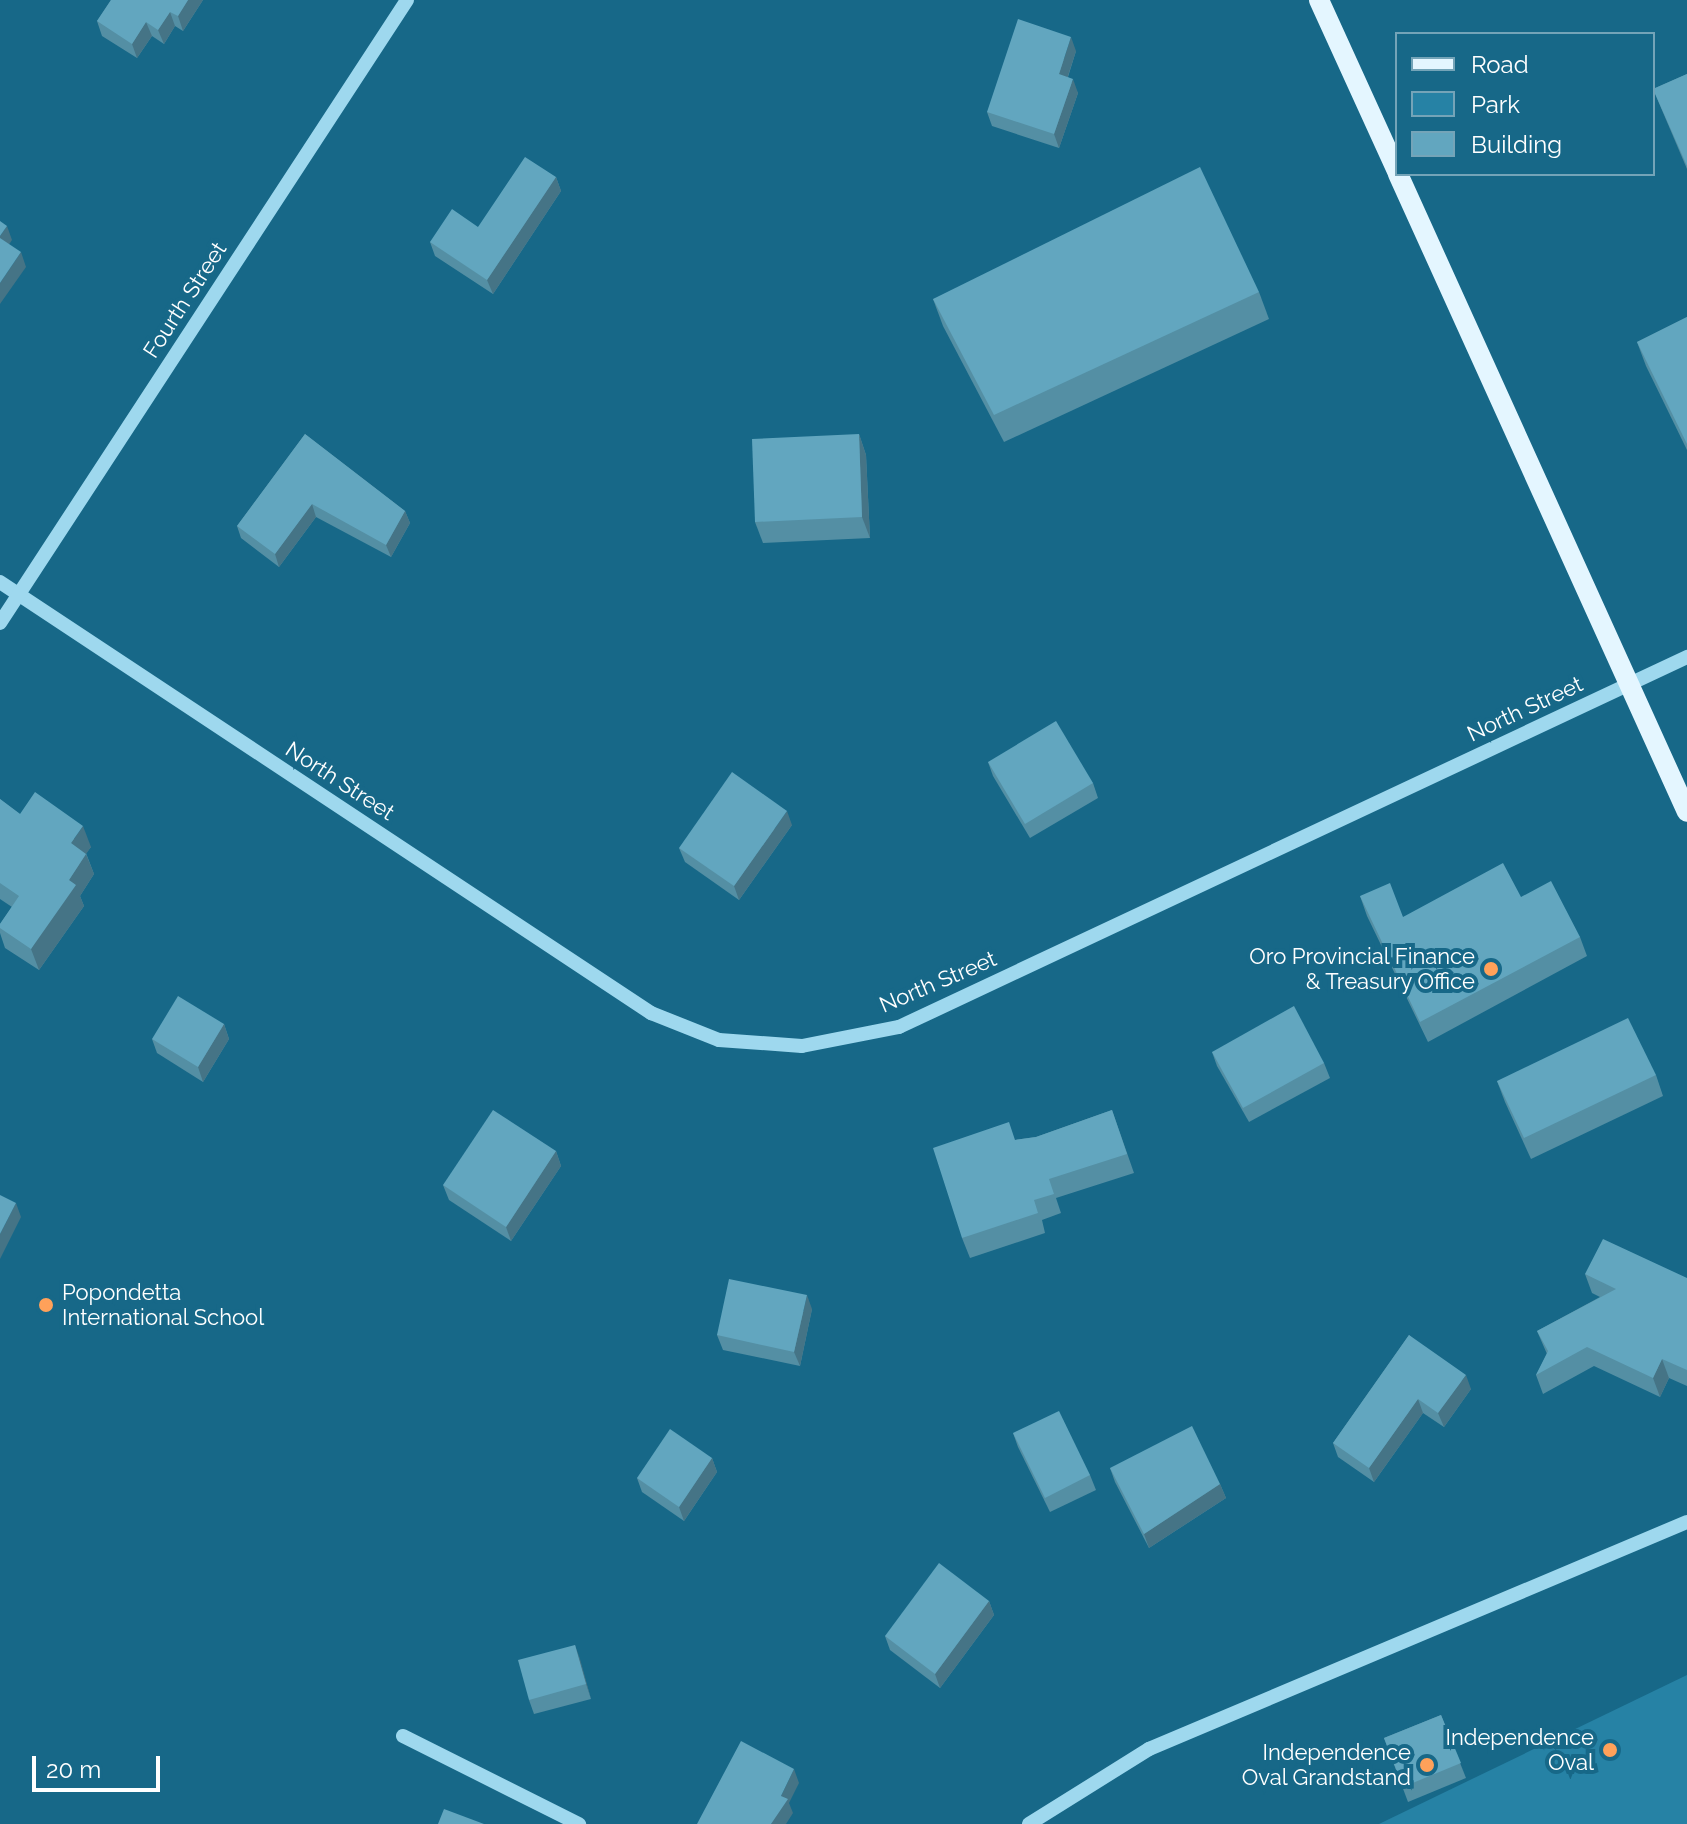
<!DOCTYPE html>
<style>
body{margin:0}
#map{position:relative;width:1687px;height:1824px;overflow:hidden;background:#176888;font-family:Raleway,sans-serif}
div>[style]{position:absolute}
[style*='--x']{left:calc(var(--x)*1px);top:calc(var(--y)*1px);width:calc(var(--w)*1px);rotate:calc(var(--a)*1deg)}
.green>*{inset:0;background:#2682a5}
.minor>*{height:14px;margin:-7px;padding:0 7px;transform-origin:7px;border-radius:7px;background:#9ed8ee}
.major>*{height:20px;margin:-10px;padding:0 10px;transform-origin:10px;border-radius:10px;background:#e4f6ff}
.wall>*{inset:0;background:#548fa4}
.shaded-wall>*{inset:0;background:#457486}
.building>*{inset:0;background:#62a6bf}
.dots>*{width:22px;height:22px;translate:-50% -50%;box-sizing:border-box;border:4px solid #176888;border-radius:50%}
span{translate:-50% -50%;white-space:nowrap;text-align:center;line-height:1.15;-webkit-text-stroke:8px #176888;paint-order:stroke}
.street-label{font-size:22px;color:#fff}
.poi-label{font-size:22px;color:#fff}
.right{translate:-100% -50%;text-align:right}
.left{translate:0 -50%;text-align:left}
.legend{position:absolute;left:1395px;top:32px;width:260px;height:144px;box-sizing:border-box;background:#176888;border:2px solid #74a4b8;margin:0;padding:10px 14px;list-style:none;font-size:24px;color:#fff}
.legend li{display:flex;align-items:center;gap:16px;height:40px}
.legend b{width:40px;border:2px solid #74a4b8}
.scale{position:absolute;left:32px;top:1756px;width:128px;height:36px;box-sizing:border-box;border:4px solid #fff;border-top:0;padding-left:10px;font-size:24px;line-height:28px;white-space:nowrap;color:#fff;-webkit-text-stroke:6px #176888;paint-order:stroke}
</style>
<div id="map">
<div class="green">
<i style="clip-path:polygon(1687px 1675px,1687px 1824px,1379px 1824px)"></i>
</div>
<div class="minor">
<i style="--x:0;--y:582;--w:781;--a:33.51"></i>
<i style="--x:651;--y:1013;--w:73;--a:21.7"></i>
<i style="--x:719;--y:1040;--w:83;--a:4.1"></i>
<i style="--x:802;--y:1046;--w:99;--a:-11.1"></i>
<i style="--x:899;--y:1027;--w:871;--a:-25.15"></i>
<i style="--x:0;--y:623;--w:744;--a:-56.84"></i>
<i style="--x:403;--y:1736;--w:197;--a:26.6"></i>
<i style="--x:1029;--y:1824;--w:142;--a:-32"></i>
<i style="--x:1149;--y:1749;--w:584;--a:-22.88"></i>
</div>
<div class="major">
<i style="--x:1319;--y:0;--w:188;--a:65.5"></i>
<i style="--x:1398;--y:174;--w:700;--a:65.63"></i>
</div>
<div class="wall">
<i style="clip-path:polygon(111px 0,203px 0,183px 31px,175px 26px,164px 44px,152px 36px,137px 58px,102px 36px,97px 21px)"></i>
<i style="clip-path:polygon(1076px 51px,1068px 77px,1078px 93px,1059px 148px,992px 126px,987px 112px)"></i>
<i style="clip-path:polygon(1687px 74px,1687px 169px,1653px 89px)"></i>
<i style="clip-path:polygon(556px 177px,561px 191px,493px 294px,435px 256px,430px 242px,478px 227px)"></i>
<i style="clip-path:polygon(1259px 292px,1269px 319px,1004px 442px,943px 326px,933px 299px)"></i>
<i style="clip-path:polygon(1687px 317px,1687px 450px,1646px 366px,1637px 342px)"></i>
<i style="clip-path:polygon(305px 434px,405px 511px,410px 523px,391px 557px,316px 517px,279px 567px,241px 538px,237px 526px)"></i>
<i style="clip-path:polygon(859px 434px,866px 455px,870px 538px,763px 543px,755px 522px)"></i>
<i style="clip-path:polygon(988px 762px,1093px 783px,1098px 798px,1030px 838px,993px 776px)"></i>
<i style="clip-path:polygon(0 799px,20px 814px,91px 847px,86px 853px,94px 874px,80px 896px,84px 906px,39px 970px,5px 948px,0 933px,0 924px,12px 907px,0 899px)"></i>
<i style="clip-path:polygon(792px 825px,739px 900px,685px 862px,679px 848px)"></i>
<i style="clip-path:polygon(1360px 896px,1403px 917px,1521px 897px,1580px 937px,1587px 956px,1428px 1042px,1367px 916px)"></i>
<i style="clip-path:polygon(224px 1024px,229px 1039px,203px 1082px,157px 1053px,152px 1039px)"></i>
<i style="clip-path:polygon(1212px 1052px,1324px 1063px,1330px 1078px,1249px 1122px,1217px 1066px)"></i>
<i style="clip-path:polygon(1656px 1075px,1663px 1096px,1531px 1159px,1505px 1102px,1497px 1081px)"></i>
<i style="clip-path:polygon(1112px 1110px,1134px 1173px,1056px 1198px,1061px 1213px,1042px 1220px,1045px 1233px,970px 1258px,962px 1238px,1015px 1140px,1036px 1137px)"></i>
<i style="clip-path:polygon(556px 1151px,561px 1166px,511px 1241px,449px 1200px,443px 1185px)"></i>
<i style="clip-path:polygon(1585px 1274px,1687px 1278px,1687px 1386px,1669px 1378px,1660px 1397px,1594px 1366px,1543px 1394px,1536px 1375px,1547px 1354px,1537px 1331px,1600px 1297px,1592px 1293px)"></i>
<i style="clip-path:polygon(812px 1309px,800px 1366px,723px 1350px,717px 1335px)"></i>
<i style="clip-path:polygon(1409px 1335px,1471px 1389px,1444px 1427px,1423px 1413px,1374px 1482px,1338px 1457px,1333px 1443px)"></i>
<i style="clip-path:polygon(1013px 1433px,1090px 1475px,1096px 1490px,1050px 1512px,1018px 1447px)"></i>
<i style="clip-path:polygon(712px 1458px,717px 1472px,684px 1521px,642px 1492px,637px 1478px)"></i>
<i style="clip-path:polygon(1110px 1468px,1220px 1484px,1226px 1498px,1149px 1548px,1115px 1482px)"></i>
<i style="clip-path:polygon(989px 1601px,994px 1615px,940px 1688px,890px 1650px,885px 1636px)"></i>
<i style="clip-path:polygon(575px 1645px,591px 1699px,534px 1714px,529px 1700px)"></i>
<i style="clip-path:polygon(1441px 1715px,1466px 1778px,1408px 1802px,1384px 1738px)"></i>
</div>
<div class="shaded-wall">
<i style="clip-path:polygon(188px 0,203px 0,183px 31px,178px 16px)"></i>
<i style="clip-path:polygon(170px 12px,175px 26px,164px 44px,158px 30px)"></i>
<i style="clip-path:polygon(146px 22px,152px 36px,137px 58px,132px 44px)"></i>
<i style="clip-path:polygon(1071px 37px,1076px 51px,1064px 88px,1059px 74px)"></i>
<i style="clip-path:polygon(1073px 79px,1078px 93px,1059px 148px,1054px 134px)"></i>
<i style="clip-path:polygon(556px 177px,561px 191px,493px 294px,487px 280px)"></i>
<i style="clip-path:polygon(7px 226px,12px 240px,4px 252px,0 240px,0 236px)"></i>
<i style="clip-path:polygon(21px 252px,26px 267px,0 304px,0 283px)"></i>
<i style="clip-path:polygon(859px 434px,866px 455px,870px 538px,862px 517px)"></i>
<i style="clip-path:polygon(312px 504px,316px 517px,279px 567px,275px 554px)"></i>
<i style="clip-path:polygon(405px 511px,410px 523px,391px 557px,386px 545px)"></i>
<i style="clip-path:polygon(787px 811px,792px 825px,739px 900px,734px 886px)"></i>
<i style="clip-path:polygon(83px 826px,91px 847px,79px 864px,71px 843px)"></i>
<i style="clip-path:polygon(86px 854px,94px 874px,80px 896px,84px 906px,39px 970px,31px 949px,69px 880px)"></i>
<i style="clip-path:polygon(224px 1024px,229px 1039px,203px 1082px,198px 1067px)"></i>
<i style="clip-path:polygon(556px 1151px,561px 1166px,511px 1241px,506px 1227px)"></i>
<i style="clip-path:polygon(16px 1203px,21px 1217px,0 1259px,0 1234px)"></i>
<i style="clip-path:polygon(807px 1295px,812px 1309px,800px 1366px,794px 1352px)"></i>
<i style="clip-path:polygon(1662px 1359px,1669px 1378px,1660px 1397px,1653px 1378px)"></i>
<i style="clip-path:polygon(1466px 1375px,1471px 1389px,1444px 1427px,1438px 1413px)"></i>
<i style="clip-path:polygon(1418px 1399px,1423px 1413px,1374px 1482px,1369px 1468px)"></i>
<i style="clip-path:polygon(712px 1458px,717px 1472px,684px 1521px,679px 1507px)"></i>
<i style="clip-path:polygon(1220px 1484px,1226px 1498px,1149px 1548px,1144px 1534px)"></i>
<i style="clip-path:polygon(989px 1601px,994px 1615px,940px 1688px,935px 1674px)"></i>
<i style="clip-path:polygon(575px 1645px,580px 1659px,591px 1699px,586px 1684px)"></i>
<i style="clip-path:polygon(794px 1769px,799px 1783px,789px 1803px,793px 1813px,786px 1824px,771px 1824px,781px 1796px)"></i>
</div>
<div class="building">
<i style="clip-path:polygon(111px 0,188px 0,178px 16px,170px 12px,158px 30px,146px 22px,132px 44px,97px 21px)"></i>
<i style="clip-path:polygon(1018px 19px,1071px 37px,1059px 74px,1073px 79px,1054px 134px,987px 112px)"></i>
<i style="clip-path:polygon(1687px 74px,1687px 166px,1653px 89px)"></i>
<i style="clip-path:polygon(525px 157px,556px 177px,487px 280px,430px 242px,452px 209px,478px 227px)"></i>
<i style="clip-path:polygon(1200px 167px,1259px 292px,994px 415px,933px 299px)"></i>
<i style="clip-path:polygon(0 221px,7px 226px,0 236px)"></i>
<i style="clip-path:polygon(0 238px,21px 252px,0 283px)"></i>
<i style="clip-path:polygon(1687px 317px,1687px 444px,1637px 342px)"></i>
<i style="clip-path:polygon(305px 434px,405px 511px,386px 545px,312px 504px,275px 554px,237px 526px)"></i>
<i style="clip-path:polygon(859px 434px,862px 517px,755px 522px,752px 439px)"></i>
<i style="clip-path:polygon(1056px 721px,1093px 783px,1025px 824px,988px 762px)"></i>
<i style="clip-path:polygon(732px 772px,787px 811px,734px 886px,679px 848px)"></i>
<i style="clip-path:polygon(35px 792px,83px 826px,71px 843px,86px 854px,69px 880px,76px 885px,31px 949px,0 928px,0 924px,19px 896px,0 883px,0 799px,20px 814px)"></i>
<i style="clip-path:polygon(1503px 863px,1521px 897px,1551px 881px,1580px 937px,1420px 1022px,1360px 896px,1390px 883px,1403px 917px)"></i>
<i style="clip-path:polygon(178px 996px,224px 1024px,198px 1067px,152px 1039px)"></i>
<i style="clip-path:polygon(1294px 1006px,1324px 1063px,1243px 1108px,1212px 1052px)"></i>
<i style="clip-path:polygon(1628px 1018px,1656px 1075px,1524px 1138px,1497px 1081px)"></i>
<i style="clip-path:polygon(493px 1110px,556px 1151px,506px 1227px,443px 1185px)"></i>
<i style="clip-path:polygon(1112px 1110px,1127px 1154px,1049px 1179px,1054px 1194px,1034px 1200px,1038px 1213px,962px 1238px,933px 1148px,1009px 1122px,1015px 1140px,1036px 1137px)"></i>
<i style="clip-path:polygon(0 1195px,16px 1203px,0 1234px)"></i>
<i style="clip-path:polygon(1603px 1239px,1687px 1278px,1687px 1370px,1662px 1359px,1653px 1378px,1587px 1347px,1536px 1375px,1548px 1351px,1537px 1331px,1616px 1289px,1585px 1274px)"></i>
<i style="clip-path:polygon(729px 1279px,807px 1295px,794px 1352px,717px 1335px)"></i>
<i style="clip-path:polygon(1409px 1335px,1466px 1375px,1438px 1413px,1418px 1399px,1369px 1468px,1333px 1443px)"></i>
<i style="clip-path:polygon(1059px 1411px,1090px 1475px,1045px 1498px,1013px 1433px)"></i>
<i style="clip-path:polygon(1192px 1426px,1220px 1484px,1144px 1534px,1110px 1468px)"></i>
<i style="clip-path:polygon(670px 1429px,712px 1458px,679px 1507px,637px 1478px)"></i>
<i style="clip-path:polygon(939px 1563px,989px 1601px,935px 1674px,885px 1636px)"></i>
<i style="clip-path:polygon(575px 1645px,586px 1684px,529px 1700px,518px 1660px)"></i>
<i style="clip-path:polygon(1441px 1715px,1461px 1763px,1403px 1787px,1384px 1738px)"></i>
<i style="clip-path:polygon(741px 1741px,794px 1769px,781px 1796px,788px 1799px,771px 1824px,697px 1824px)"></i>
<i style="clip-path:polygon(444px 1809px,484px 1824px,438px 1824px)"></i>
</div>
<div class="dots">
<i style="left:1491px;top:969px;background:#ffa15a"></i>
<i style="left:46px;top:1305px;background:#ffa15a"></i>
<i style="left:1610px;top:1750px;background:#ffa15a"></i>
<i style="left:1427px;top:1765px;background:#ffa15a"></i>
</div>
<div class="street-label">
<span style="left:185px;top:300px;rotate:-57deg">Fourth Street</span>
<span style="left:1525px;top:709px;rotate:-25deg">North Street</span>
<span style="left:340px;top:781px;rotate:33deg">North Street</span>
<span style="left:938px;top:982px;rotate:-23deg">North Street</span>
</div>
<div class="poi-label">
<span class="right" style="left:1475px;top:969px">Oro Provincial Finance<br>&amp; Treasury Office</span>
<span class="left" style="left:62px;top:1305px">Popondetta<br>International School</span>
<span class="right" style="left:1594px;top:1750px">Independence<br>Oval</span>
<span class="right" style="left:1411px;top:1765px">Independence<br>Oval Grandstand</span>
</div>
<ul class="legend">
<li><b style="height:10px;background:#e4f6ff"></b>Road</li>
<li><b style="height:22px;background:#2682a5"></b>Park</li>
<li><b style="height:22px;background:#62a6bf"></b>Building</li>
</ul>
<div class="scale">20 m</div>
</div>
